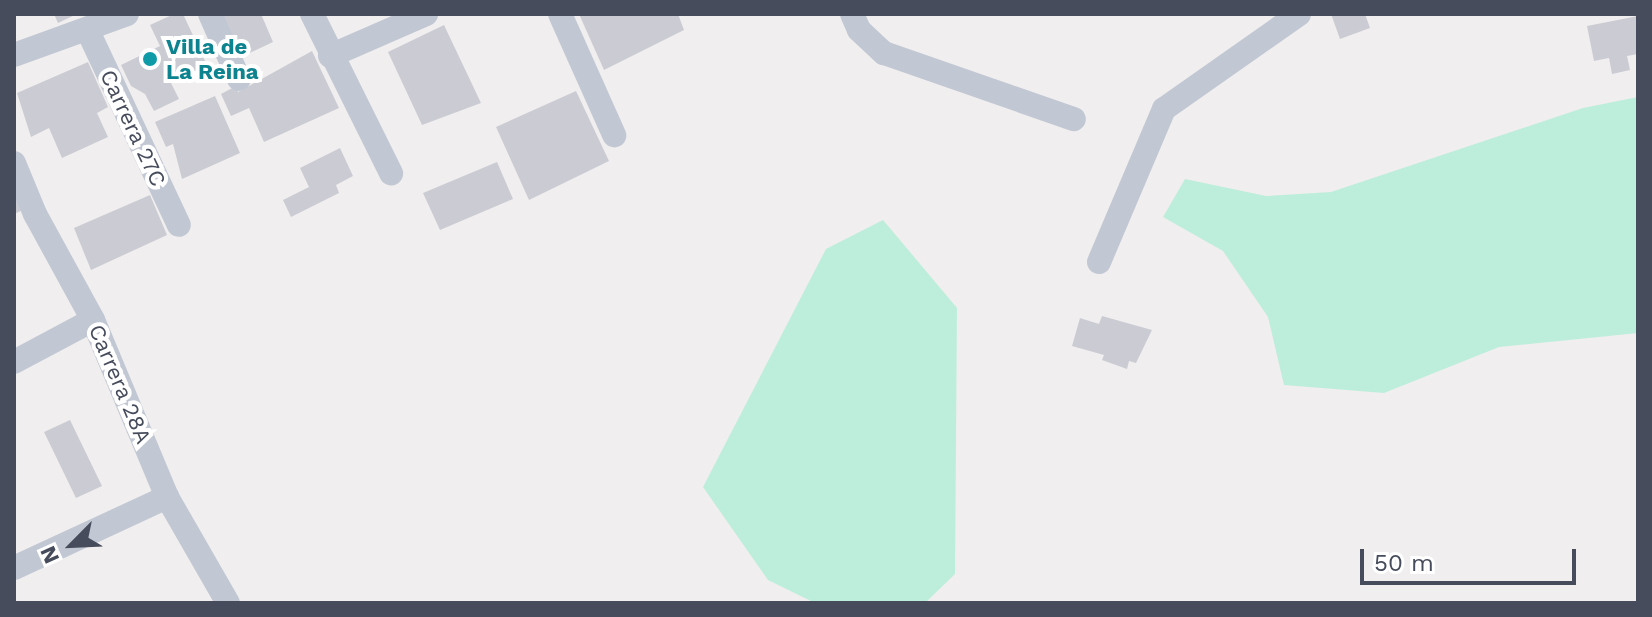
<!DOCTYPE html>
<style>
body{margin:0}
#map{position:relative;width:1652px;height:617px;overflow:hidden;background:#f0eeee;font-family:"Work Sans",sans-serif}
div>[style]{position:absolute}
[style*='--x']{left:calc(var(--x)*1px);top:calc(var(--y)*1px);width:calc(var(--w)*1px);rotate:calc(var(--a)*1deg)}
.green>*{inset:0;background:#bdeedb}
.building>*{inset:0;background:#cbccd3}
.minor>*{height:24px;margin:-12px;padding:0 12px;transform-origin:12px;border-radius:12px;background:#c1c7d3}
.dots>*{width:22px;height:22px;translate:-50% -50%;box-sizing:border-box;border:4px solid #fff;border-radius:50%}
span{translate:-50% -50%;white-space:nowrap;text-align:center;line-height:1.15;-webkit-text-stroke:8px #fff;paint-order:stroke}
.culture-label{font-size:22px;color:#0d838f;font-weight:700}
.left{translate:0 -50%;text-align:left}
.street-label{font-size:22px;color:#464c5b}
.frame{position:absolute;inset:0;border:16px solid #464c5b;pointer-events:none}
.north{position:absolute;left:32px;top:505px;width:80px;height:80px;-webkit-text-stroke:6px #fff;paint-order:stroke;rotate:246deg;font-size:22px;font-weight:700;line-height:32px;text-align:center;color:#464c5b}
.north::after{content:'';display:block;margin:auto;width:28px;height:36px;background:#464c5b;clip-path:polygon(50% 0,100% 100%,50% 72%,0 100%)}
.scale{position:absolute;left:1360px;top:549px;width:216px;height:36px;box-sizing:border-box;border:4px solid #464c5b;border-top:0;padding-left:10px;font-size:24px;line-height:28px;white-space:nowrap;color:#464c5b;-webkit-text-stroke:6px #fff;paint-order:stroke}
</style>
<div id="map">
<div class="green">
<i style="clip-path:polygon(1638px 97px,1638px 333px,1499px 347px,1384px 393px,1284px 385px,1268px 317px,1223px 251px,1163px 217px,1185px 179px,1266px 196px,1331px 192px,1583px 108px)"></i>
<i style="clip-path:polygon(883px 220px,957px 308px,955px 574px,925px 603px,815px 603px,768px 580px,703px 487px,826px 249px)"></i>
</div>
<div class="building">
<i style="clip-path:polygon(54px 14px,77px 14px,58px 23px)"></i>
<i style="clip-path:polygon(174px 14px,183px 14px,207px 65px,171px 83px,179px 99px,154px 111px,145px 94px,131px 86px,121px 65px,160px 46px,150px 25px)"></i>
<i style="clip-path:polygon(222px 14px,261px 14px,273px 42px,241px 57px)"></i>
<i style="clip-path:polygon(579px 14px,678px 14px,684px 30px,604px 70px)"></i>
<i style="clip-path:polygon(1331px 14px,1365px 14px,1370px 28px,1340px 39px)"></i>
<i style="clip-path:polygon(1638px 16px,1638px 54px,1627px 56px,1630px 70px,1612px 74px,1609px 58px,1594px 61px,1587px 26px)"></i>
<i style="clip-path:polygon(444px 25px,481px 103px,422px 125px,388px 52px)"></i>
<i style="clip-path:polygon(312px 51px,339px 108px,264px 142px,249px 108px,231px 116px,221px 94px,236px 86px,238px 92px)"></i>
<i style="clip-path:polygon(88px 62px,108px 107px,97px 113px,108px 137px,62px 158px,49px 128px,31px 137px,17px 93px)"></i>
<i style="clip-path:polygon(576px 91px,609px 161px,529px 200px,496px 127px)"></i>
<i style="clip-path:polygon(215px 96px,240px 153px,182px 179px,173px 144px,166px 147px,155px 122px)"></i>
<i style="clip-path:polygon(340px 148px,353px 176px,336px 185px,339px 193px,291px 217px,283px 200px,309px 187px,300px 168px)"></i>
<i style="clip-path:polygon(497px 162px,513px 199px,440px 230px,423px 193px)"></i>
<i style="clip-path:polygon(14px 190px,23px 210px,14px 214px)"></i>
<i style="clip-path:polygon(150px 195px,167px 235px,91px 270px,74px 228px)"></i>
<i style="clip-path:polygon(1102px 316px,1152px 330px,1136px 363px,1129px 361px,1127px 369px,1102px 360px,1104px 355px,1072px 346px,1080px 318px,1099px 324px)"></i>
<i style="clip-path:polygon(70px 420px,102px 486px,76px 498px,44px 432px)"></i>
</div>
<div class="minor">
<i style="--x:210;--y:14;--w:71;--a:66"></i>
<i style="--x:312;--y:14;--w:178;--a:63.6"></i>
<i style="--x:560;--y:14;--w:133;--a:65.9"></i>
<i style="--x:852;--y:14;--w:17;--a:66"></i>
<i style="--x:859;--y:30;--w:34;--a:43"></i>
<i style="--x:884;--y:53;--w:201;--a:19.2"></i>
<i style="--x:88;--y:31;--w:214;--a:64.9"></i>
<i style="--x:14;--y:55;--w:120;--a:-19.9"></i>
<i style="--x:330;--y:56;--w:105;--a:-23.6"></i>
<i style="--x:14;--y:163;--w:55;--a:67.6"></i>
<i style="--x:35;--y:214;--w:121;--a:61.3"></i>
<i style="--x:93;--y:320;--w:192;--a:67.3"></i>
<i style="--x:167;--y:497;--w:122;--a:60.1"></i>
<i style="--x:1099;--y:262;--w:166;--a:-67"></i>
<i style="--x:1164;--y:109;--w:165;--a:-35.1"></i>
<i style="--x:14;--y:362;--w:89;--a:-28"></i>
<i style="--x:14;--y:568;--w:169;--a:-24.9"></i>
</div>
<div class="dots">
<i style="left:150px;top:59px;background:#0f9aa8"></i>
</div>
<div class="culture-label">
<span class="left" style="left:166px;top:59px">Villa de<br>La Reina</span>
</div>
<div class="street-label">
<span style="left:133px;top:128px;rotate:65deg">Carrera 27C</span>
<span style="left:120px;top:384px;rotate:67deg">Carrera 28A</span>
</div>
<div class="frame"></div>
<div class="north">N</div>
<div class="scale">50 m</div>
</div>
